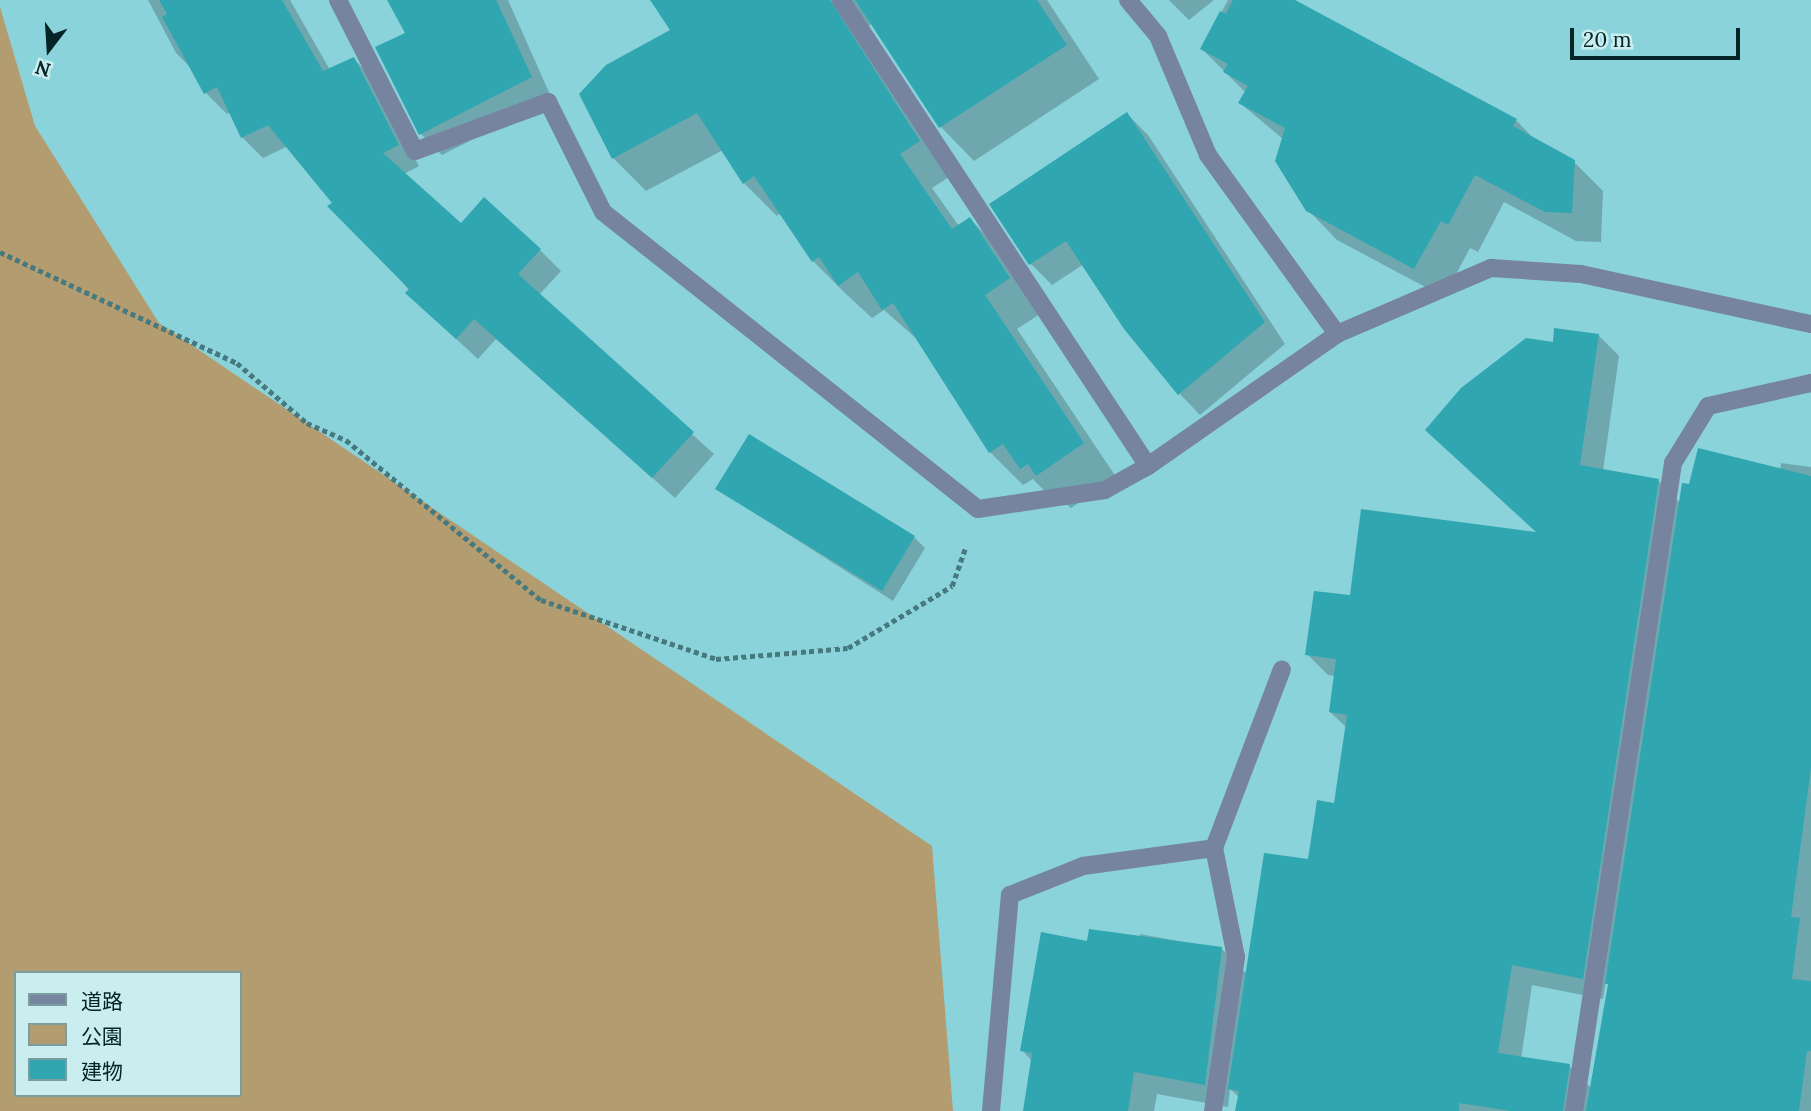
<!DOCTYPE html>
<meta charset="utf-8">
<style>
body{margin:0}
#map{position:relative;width:1811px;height:1111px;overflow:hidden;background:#8ad3da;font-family:Lora,"Noto Sans JP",serif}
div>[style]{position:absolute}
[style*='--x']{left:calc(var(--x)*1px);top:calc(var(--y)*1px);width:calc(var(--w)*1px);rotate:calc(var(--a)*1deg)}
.green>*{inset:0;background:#b39c6f}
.shadow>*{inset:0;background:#0003}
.building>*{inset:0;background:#30a6b0}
.path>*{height:4.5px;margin-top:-2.25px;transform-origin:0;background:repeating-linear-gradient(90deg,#467a7f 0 5px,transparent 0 8.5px)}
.minor>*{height:18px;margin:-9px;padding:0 9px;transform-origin:9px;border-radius:9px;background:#7684a0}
span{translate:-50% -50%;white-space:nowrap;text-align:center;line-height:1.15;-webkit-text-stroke:5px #caedf0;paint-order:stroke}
.legend{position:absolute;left:14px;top:971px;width:228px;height:126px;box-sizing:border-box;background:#caedf0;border:2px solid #7b9da0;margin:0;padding:9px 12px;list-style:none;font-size:21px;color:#042427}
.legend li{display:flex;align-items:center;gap:14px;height:35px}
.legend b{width:35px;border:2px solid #7b9da0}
.north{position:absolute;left:14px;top:14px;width:70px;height:70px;-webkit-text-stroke:5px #caedf0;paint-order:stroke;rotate:197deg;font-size:19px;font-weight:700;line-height:28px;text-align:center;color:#042427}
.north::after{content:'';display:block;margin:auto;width:24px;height:32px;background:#042427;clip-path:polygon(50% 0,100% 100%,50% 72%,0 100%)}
.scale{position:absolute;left:1570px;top:28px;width:170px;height:32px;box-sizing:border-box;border:4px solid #042427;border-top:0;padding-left:9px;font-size:21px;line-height:24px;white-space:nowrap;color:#042427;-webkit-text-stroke:5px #caedf0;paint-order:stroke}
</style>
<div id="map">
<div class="green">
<i style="clip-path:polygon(evenodd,0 7px,35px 126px,159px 323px,932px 846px,953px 1111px,0 1111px,0 7px,16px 973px,240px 973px,240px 1095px,16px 1095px,16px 973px)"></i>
</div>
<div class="shadow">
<i style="clip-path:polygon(148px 0,290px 0,330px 70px,354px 59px,375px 80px,419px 166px,404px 174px,461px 225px,540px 250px,561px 271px,539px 295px,714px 454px,675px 498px,496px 339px,478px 359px,429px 314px,288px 146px,263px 158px,242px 137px,230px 112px,227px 114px,206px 93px,192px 69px,176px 53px)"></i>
<i style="clip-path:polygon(389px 0,508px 0,552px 99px,442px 155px,421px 134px,408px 34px)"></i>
<i style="clip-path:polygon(653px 0,1047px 0,1099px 79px,974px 161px,941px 127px,872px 23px,862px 34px,952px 175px,932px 188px,959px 226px,970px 219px,1003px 252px,1043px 312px,1017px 329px,1116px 477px,1071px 508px,1060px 498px,1055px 502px,1033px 479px,1023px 485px,990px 452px,919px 341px,884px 310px,872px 318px,846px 294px,813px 261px,781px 213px,777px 216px,744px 183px,723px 150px,646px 191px,613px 158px,673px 31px)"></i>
<i style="clip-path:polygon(1169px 0,1214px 0,1189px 20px)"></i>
<i style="clip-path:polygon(1228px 0,1291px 0,1516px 120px,1537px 142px,1574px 162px,1603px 191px,1601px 242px,1576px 241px,1504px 202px,1478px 252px,1470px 248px,1444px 297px,1337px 240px,1308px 210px,1283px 139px,1240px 103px,1246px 93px,1202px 49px)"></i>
<i style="clip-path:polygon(1127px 114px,1148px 135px,1285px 344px,1200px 415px,1179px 393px,1084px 264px,1052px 285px,1031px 264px,992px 205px)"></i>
<i style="clip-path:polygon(evenodd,1598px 335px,1619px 356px,1603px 471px,1658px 480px,1680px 503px,1690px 486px,1780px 471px,1781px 463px,1811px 467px,1811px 1111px,1237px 1111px,1240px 1098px,1230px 1089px,1228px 1107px,1157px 1094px,1154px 1111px,1025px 1111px,1032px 1061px,1022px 1050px,1088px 943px,1138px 940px,1140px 934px,1222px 949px,1247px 974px,1336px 805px,1347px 728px,1330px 712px,1335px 676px,1328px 675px,1307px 654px,1352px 597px,1539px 534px,1554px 344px,1598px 335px,1625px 858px,1597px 1069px,1592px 1089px,1569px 1066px,1521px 1059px,1532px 985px,1603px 999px,1625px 858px)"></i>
<i style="clip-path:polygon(717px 489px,914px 537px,925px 548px,893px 601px)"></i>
</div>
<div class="building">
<i style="clip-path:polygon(159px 0,282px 0,323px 71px,354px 57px,399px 145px,383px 153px,461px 223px,484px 197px,541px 249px,518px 274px,694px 432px,652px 478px,474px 319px,456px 339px,405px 293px,409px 289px,327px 206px,332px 203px,268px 125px,241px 138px,217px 87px,204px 94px,162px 17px,167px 14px)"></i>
<i style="clip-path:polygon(387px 0,496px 0,532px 77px,419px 135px,375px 47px,405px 33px)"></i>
<i style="clip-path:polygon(650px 0,830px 0,920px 141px,900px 154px,952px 229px,970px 217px,1010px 278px,985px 295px,1084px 443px,1036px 476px,1028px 464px,1020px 469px,1003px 444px,989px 453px,893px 303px,882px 310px,858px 272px,838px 286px,819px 257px,812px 262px,754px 176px,743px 184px,697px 113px,612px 159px,579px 94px,606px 65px,670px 30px)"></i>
<i style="clip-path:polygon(855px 0,1037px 0,1067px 45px,939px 128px)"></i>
<i style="clip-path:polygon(1233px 0,1295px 0,1517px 119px,1513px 126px,1575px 160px,1572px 213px,1545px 212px,1475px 175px,1448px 225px,1441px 221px,1414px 269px,1306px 211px,1275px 161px,1285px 128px,1238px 103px,1248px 86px,1223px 72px,1228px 64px,1200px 49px,1220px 11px,1226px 14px)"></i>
<i style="clip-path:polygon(1127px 112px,1265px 322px,1178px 395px,1124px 329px,1066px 241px,1029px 265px,989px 204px)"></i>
<i style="clip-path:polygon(1554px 328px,1599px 334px,1580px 465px,1659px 479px,1583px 979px,1512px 965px,1498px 1053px,1570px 1064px,1563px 1111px,1511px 1111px,1459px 1103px,1459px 1111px,1235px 1111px,1239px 1091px,1228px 1089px,1264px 853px,1308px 859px,1317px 800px,1334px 803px,1347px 715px,1329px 712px,1336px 659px,1305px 655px,1314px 591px,1350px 595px,1361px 509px,1536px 532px,1425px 430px,1461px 388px,1526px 338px,1553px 342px)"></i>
<i style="clip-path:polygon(749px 434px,915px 536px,882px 591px,715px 489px)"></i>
<i style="clip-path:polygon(1698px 448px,1811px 476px,1811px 768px,1791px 917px,1800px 918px,1792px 979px,1811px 981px,1811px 1051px,1807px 1051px,1799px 1111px,1586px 1111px,1608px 984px,1605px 984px,1682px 483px,1689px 484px)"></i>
<i style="clip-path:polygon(1089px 929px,1222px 947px,1205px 1085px,1134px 1072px,1128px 1111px,1023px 1111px,1032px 1053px,1020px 1051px,1041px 932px,1087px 941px)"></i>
</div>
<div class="path">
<i style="--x:0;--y:252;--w:262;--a:25.1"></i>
<i style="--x:237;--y:363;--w:92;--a:40.6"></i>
<i style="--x:307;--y:423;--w:43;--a:23.6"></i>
<i style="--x:346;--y:440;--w:252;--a:39.4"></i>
<i style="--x:541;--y:600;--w:185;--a:18.6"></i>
<i style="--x:716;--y:659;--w:132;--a:-4.8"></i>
<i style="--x:848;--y:648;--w:121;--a:-30.8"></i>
<i style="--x:952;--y:586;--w:42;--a:-70.7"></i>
</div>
<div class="minor">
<i style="--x:338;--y:0;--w:169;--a:63"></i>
<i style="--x:415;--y:151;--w:142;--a:-20.2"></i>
<i style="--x:548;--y:102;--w:123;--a:63.4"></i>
<i style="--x:603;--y:212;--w:478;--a:38.4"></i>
<i style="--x:978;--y:509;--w:128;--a:-8.5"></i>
<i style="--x:1105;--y:490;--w:49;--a:-29.2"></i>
<i style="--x:1148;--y:466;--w:231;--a:-34.9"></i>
<i style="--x:1337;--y:334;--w:168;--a:-23.2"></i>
<i style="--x:1491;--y:268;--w:90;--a:3.8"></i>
<i style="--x:1581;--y:274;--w:235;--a:12.3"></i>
<i style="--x:841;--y:0;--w:558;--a:56.62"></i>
<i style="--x:1128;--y:0;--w:47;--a:50.2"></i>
<i style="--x:1158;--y:36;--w:129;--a:67.2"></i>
<i style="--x:1208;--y:155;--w:221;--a:54.2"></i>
<i style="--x:991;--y:1111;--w:217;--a:-85"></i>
<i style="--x:1010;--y:895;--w:79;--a:-21.7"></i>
<i style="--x:1083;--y:866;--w:132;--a:-7.8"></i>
<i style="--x:1213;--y:1111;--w:156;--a:-81.5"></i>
<i style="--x:1236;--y:957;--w:111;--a:-101.4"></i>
<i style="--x:1214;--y:848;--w:191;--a:-69.2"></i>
<i style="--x:1574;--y:1111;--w:656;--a:-81.31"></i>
<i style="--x:1673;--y:463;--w:67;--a:-58.4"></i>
<i style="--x:1708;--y:406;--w:106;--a:-12.6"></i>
</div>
<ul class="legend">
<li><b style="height:9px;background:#7684a0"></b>道路</li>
<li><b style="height:19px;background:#b39c6f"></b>公園</li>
<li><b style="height:19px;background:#30a6b0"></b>建物</li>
</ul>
<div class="north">N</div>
<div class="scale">20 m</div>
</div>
